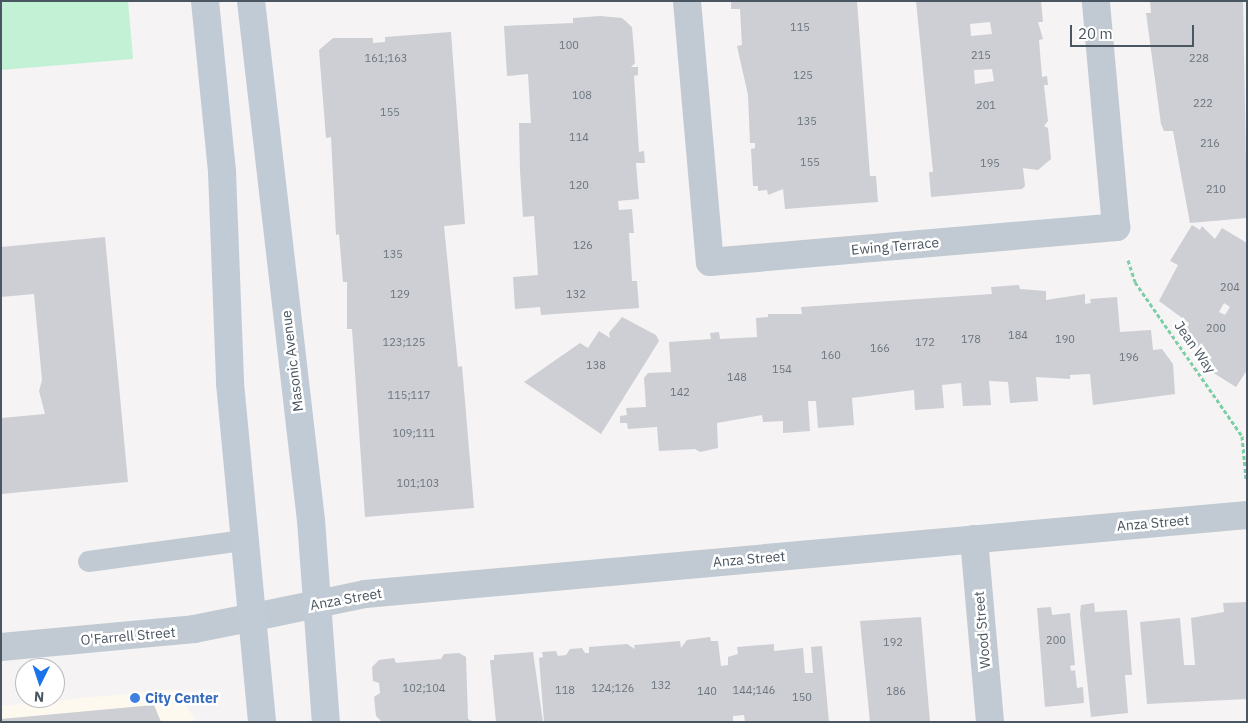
<!DOCTYPE html>
<style>
body{margin:0}
#map{position:relative;width:1248px;height:723px;overflow:hidden;background:#f5f3f3;font-family:"IBM Plex Sans",sans-serif}
div>[style]{position:absolute}
[style*='--x']{left:calc(var(--x)*1px);top:calc(var(--y)*1px);width:calc(var(--w)*1px);rotate:calc(var(--a)*1deg)}
.commercial>*{inset:0;background:#fdf9ef}
.green>*{inset:0;background:#c3f1d5}
.building>*{inset:0;background:#cdcfd5}
.path>*{height:3px;margin-top:-1.5px;transform-origin:0;background:repeating-linear-gradient(90deg,#7ad0a6 0 4px,transparent 0 6.5px)}
.service>*{height:21px;margin:-10.5px;padding:0 10.5px;transform-origin:10.5px;border-radius:10.5px;background:#c1cad2}
.minor>*{height:28px;margin:-14px;padding:0 14px;transform-origin:14px;border-radius:14px;background:#c1cad2}
.tertiary>*{height:28px;margin:-14px;padding:0 14px;transform-origin:14px;border-radius:14px;background:#c1cad2}
.secondary>*{height:28px;margin:-14px;padding:0 14px;transform-origin:14px;border-radius:14px;background:#c1cbd6}
.dots>*{width:14px;height:14px;translate:-50% -50%;box-sizing:border-box;border:2px solid #fff;border-radius:50%}
span{translate:-50% -50%;white-space:nowrap;text-align:center;line-height:1.15;-webkit-text-stroke:5px #fff;paint-order:stroke}
.number-label{font-size:11px;color:#6b747e}
.number-label span{-webkit-text-stroke-width:0}
.street-label{font-size:14px;color:#4a5661}
.shop-label{font-size:14px;color:#366cbe;font-weight:700}
.left{translate:0 -50%;text-align:left}
.frame{position:absolute;inset:0;border:2px solid #4a5661;pointer-events:none}
.north{position:absolute;left:15px;top:658px;width:50px;height:50px;box-sizing:border-box;background:#fff;border:1px solid #b7bbc0;border-radius:50%;rotate:184deg;font-size:14px;font-weight:700;line-height:20px;text-align:center;color:#4a5661}
.north::after{content:'';display:block;margin:auto;width:18px;height:22px;background:#1a73e8;clip-path:polygon(50% 0,100% 100%,50% 72%,0 100%)}
.scale{position:absolute;left:1070px;top:25px;width:124px;height:22px;box-sizing:border-box;border:2px solid #4a5661;border-top:0;padding-left:6px;font-size:15px;line-height:18px;white-space:nowrap;color:#4a5661;-webkit-text-stroke:4px #fff;paint-order:stroke}
</style>
<div id="map">
<div class="commercial">
<i style="clip-path:polygon(177px 689px,196px 722px,1px 722px,1px 706px)"></i>
</div>
<div class="green">
<i style="clip-path:polygon(1px 1px,128px 1px,133px 59px,1px 70px)"></i>
</div>
<div class="building">
<i style="clip-path:polygon(731px 1px,857px 1px,870px 176px,876px 176px,878px 202px,785px 209px,783px 189px,768px 195px,767px 190px,758px 191px,758px 186px,753px 186px,751px 149px,755px 148px,755px 143px,750px 143px,748px 95px,737px 46px,742px 45px,740px 9px,731px 9px)"></i>
<i style="clip-path:polygon(evenodd,916px 1px,1041px 1px,1043px 22px,1038px 22px,1043px 39px,1039px 40px,1042px 77px,1047px 76px,1048px 85px,1044px 85px,1048px 121px,1044px 126px,1048px 128px,1051px 159px,1038px 170px,1023px 168px,1025px 186px,1022px 189px,931px 197px,929px 172px,933px 172px,916px 1px,990px 22px,992px 34px,971px 36px,970px 24px,990px 22px,916px 1px,992px 69px,994px 81px,975px 84px,974px 70px,992px 69px)"></i>
<i style="clip-path:polygon(1150px 1px,1243px 1px,1247px 218px,1190px 223px,1173px 131px,1164px 131px,1161px 124px,1146px 13px,1151px 13px)"></i>
<i style="clip-path:polygon(600px 16px,622px 18px,632px 27px,635px 63px,631px 67px,638px 67px,638px 75px,634px 76px,639px 152px,644px 151px,645px 163px,636px 163px,639px 199px,618px 201px,619px 210px,632px 209px,634px 233px,629px 233px,632px 281px,637px 281px,639px 308px,541px 315px,540px 307px,515px 309px,513px 277px,538px 275px,534px 216px,523px 217px,520px 171px,519px 123px,531px 123px,528px 74px,507px 76px,504px 26px,573px 23px,573px 18px)"></i>
<i style="clip-path:polygon(451px 32px,465px 224px,444px 226px,458px 367px,462px 366px,474px 508px,365px 517px,352px 329px,347px 329px,347px 282px,343px 282px,339px 234px,336px 235px,331px 137px,326px 138px,319px 50px,333px 38px,373px 38px,373px 43px,385px 42px,385px 37px)"></i>
<i style="clip-path:polygon(evenodd,1192px 225px,1200px 230px,1202px 226px,1215px 239px,1222px 228px,1247px 243px,1247px 370px,1236px 387px,1196px 362px,1203px 352px,1183px 339px,1189px 323px,1159px 301px,1178px 265px,1170px 261px,1192px 225px,1224px 303px,1230px 307px,1225px 315px,1219px 312px,1224px 303px)"></i>
<i style="clip-path:polygon(105px 237px,128px 482px,1px 494px,1px 418px,45px 414px,39px 391px,42px 380px,34px 294px,1px 297px,1px 247px)"></i>
<i style="clip-path:polygon(1019px 285px,1020px 289px,1046px 291px,1046px 300px,1085px 294px,1085px 304px,1091px 303px,1090px 299px,1117px 297px,1120px 332px,1151px 330px,1153px 350px,1162px 349px,1173px 364px,1175px 394px,1093px 405px,1090px 374px,1070px 375px,1070px 379px,1036px 377px,1038px 401px,1010px 403px,1008px 382px,989px 381px,991px 405px,963px 406px,961px 383px,942px 385px,944px 408px,915px 410px,914px 390px,852px 398px,854px 425px,818px 428px,816px 401px,808px 401px,810px 431px,783px 433px,783px 421px,763px 422px,762px 415px,717px 423px,718px 448px,700px 452px,695px 449px,659px 451px,657px 427px,628px 429px,627px 423px,620px 423px,620px 416px,627px 415px,626px 408px,646px 407px,644px 378px,648px 373px,671px 372px,669px 342px,711px 339px,710px 333px,719px 332px,720px 339px,757px 337px,756px 318px,768px 317px,768px 314px,802px 314px,801px 307px,992px 294px,991px 287px)"></i>
<i style="clip-path:polygon(622px 317px,656px 335px,659px 341px,601px 434px,524px 382px,580px 343px,588px 348px,599px 331px,610px 338px,609px 333px)"></i>
<i style="clip-path:polygon(1247px 602px,1247px 699px,1147px 704px,1140px 622px,1180px 618px,1184px 665px,1195px 665px,1191px 618px,1224px 612px,1223px 603px)"></i>
<i style="clip-path:polygon(1094px 603px,1095px 612px,1127px 610px,1132px 675px,1125px 675px,1128px 713px,1091px 717px,1080px 614px,1081px 605px)"></i>
<i style="clip-path:polygon(1051px 607px,1052px 615px,1070px 613px,1075px 665px,1070px 666px,1071px 671px,1075px 670px,1077px 688px,1083px 687px,1084px 703px,1045px 707px,1037px 608px)"></i>
<i style="clip-path:polygon(921px 617px,930px 722px,870px 722px,860px 621px)"></i>
<i style="clip-path:polygon(710px 637px,711px 641px,718px 641px,721px 666px,728px 665px,728px 657px,738px 654px,737px 647px,774px 644px,774px 651px,803px 648px,805px 673px,813px 673px,811px 647px,822px 646px,829px 722px,745px 722px,744px 715px,733px 716px,733px 722px,544px 722px,539px 658px,543px 657px,542px 652px,556px 651px,558px 656px,566px 655px,570px 649px,582px 648px,585px 653px,589px 653px,589px 647px,627px 644px,635px 649px,634px 645px,680px 641px,681px 648px,687px 640px)"></i>
<i style="clip-path:polygon(533px 652px,543px 722px,496px 722px,490px 660px,494px 660px,494px 655px)"></i>
<i style="clip-path:polygon(459px 653px,466px 657px,468px 719px,474px 722px,382px 722px,376px 716px,374px 697px,380px 693px,379px 683px,373px 681px,372px 667px,379px 660px,394px 658px,396px 663px,441px 659px,444px 654px)"></i>
<i style="clip-path:polygon(154px 705px,161px 722px,1px 722px,1px 719px)"></i>
</div>
<div class="path">
<i style="--x:1128;--y:260;--w:23;--a:72"></i>
<i style="--x:1135;--y:282;--w:188;--a:55.2"></i>
<i style="--x:1242;--y:436;--w:43;--a:84.7"></i>
</div>
<div class="service">
<i style="--x:88;--y:561;--w:157;--a:-7.7"></i>
</div>
<div class="minor">
<i style="--x:687;--y:1;--w:262;--a:85"></i>
<i style="--x:710;--y:262;--w:408;--a:-4.9"></i>
<i style="--x:1116;--y:227;--w:227;--a:-95.1"></i>
<i style="--x:974;--y:539;--w:184;--a:85"></i>
<i style="--x:1;--y:647;--w:194;--a:-5.3"></i>
<i style="--x:194;--y:629;--w:61;--a:-11.3"></i>
</div>
<div class="tertiary">
<i style="--x:254;--y:617;--w:113;--a:-11.7"></i>
<i style="--x:365;--y:594;--w:886;--a:-5.12"></i>
</div>
<div class="secondary">
<i style="--x:205;--y:1;--w:172;--a:84.3"></i>
<i style="--x:222;--y:172;--w:211;--a:87.8"></i>
<i style="--x:230;--y:383;--w:341;--a:84.6"></i>
<i style="--x:251;--y:1;--w:522;--a:83.41"></i>
<i style="--x:311;--y:520;--w:203;--a:85.8"></i>
</div>
<div class="dots">
<i style="left:135px;top:698px;background:#3f7fe0"></i>
</div>
<div class="number-label">
<span style="left:800px;top:27px">115</span>
<span style="left:569px;top:45px">100</span>
<span style="left:981px;top:55px">215</span>
<span style="left:386px;top:58px">161;163</span>
<span style="left:1199px;top:58px">228</span>
<span style="left:803px;top:75px">125</span>
<span style="left:582px;top:95px">108</span>
<span style="left:1203px;top:103px">222</span>
<span style="left:986px;top:105px">201</span>
<span style="left:390px;top:112px">155</span>
<span style="left:807px;top:121px">135</span>
<span style="left:579px;top:137px">114</span>
<span style="left:1210px;top:143px">216</span>
<span style="left:810px;top:162px">155</span>
<span style="left:990px;top:163px">195</span>
<span style="left:579px;top:185px">120</span>
<span style="left:1216px;top:189px">210</span>
<span style="left:583px;top:245px">126</span>
<span style="left:393px;top:254px">135</span>
<span style="left:1230px;top:287px">204</span>
<span style="left:400px;top:294px">129</span>
<span style="left:576px;top:294px">132</span>
<span style="left:1216px;top:328px">200</span>
<span style="left:1018px;top:335px">184</span>
<span style="left:971px;top:339px">178</span>
<span style="left:1065px;top:339px">190</span>
<span style="left:404px;top:342px">123;125</span>
<span style="left:925px;top:342px">172</span>
<span style="left:880px;top:348px">166</span>
<span style="left:831px;top:355px">160</span>
<span style="left:1129px;top:357px">196</span>
<span style="left:596px;top:365px">138</span>
<span style="left:782px;top:369px">154</span>
<span style="left:737px;top:377px">148</span>
<span style="left:680px;top:392px">142</span>
<span style="left:409px;top:395px">115;117</span>
<span style="left:414px;top:433px">109;111</span>
<span style="left:418px;top:483px">101;103</span>
<span style="left:1056px;top:640px">200</span>
<span style="left:893px;top:642px">192</span>
<span style="left:661px;top:685px">132</span>
<span style="left:424px;top:688px">102;104</span>
<span style="left:613px;top:688px">124;126</span>
<span style="left:565px;top:690px">118</span>
<span style="left:754px;top:690px">144;146</span>
<span style="left:707px;top:691px">140</span>
<span style="left:896px;top:691px">186</span>
<span style="left:802px;top:697px">150</span>
</div>
<div class="street-label">
<span style="left:895px;top:246px;rotate:-5deg">Ewing Terrace</span>
<span style="left:1195px;top:347px;rotate:55deg">Jean Way</span>
<span style="left:292px;top:361px;rotate:-97deg">Masonic Avenue</span>
<span style="left:1153px;top:523px;rotate:-5deg">Anza Street</span>
<span style="left:749px;top:559px;rotate:-5deg">Anza Street</span>
<span style="left:346px;top:599px;rotate:-10deg">Anza Street</span>
<span style="left:982px;top:630px;rotate:-95deg">Wood Street</span>
<span style="left:128px;top:636px;rotate:-5deg">O'Farrell Street</span>
</div>
<div class="shop-label">
<span class="left" style="left:145px;top:698px">City Center</span>
</div>
<div class="frame"></div>
<div class="north">N</div>
<div class="scale">20 m</div>
</div>
